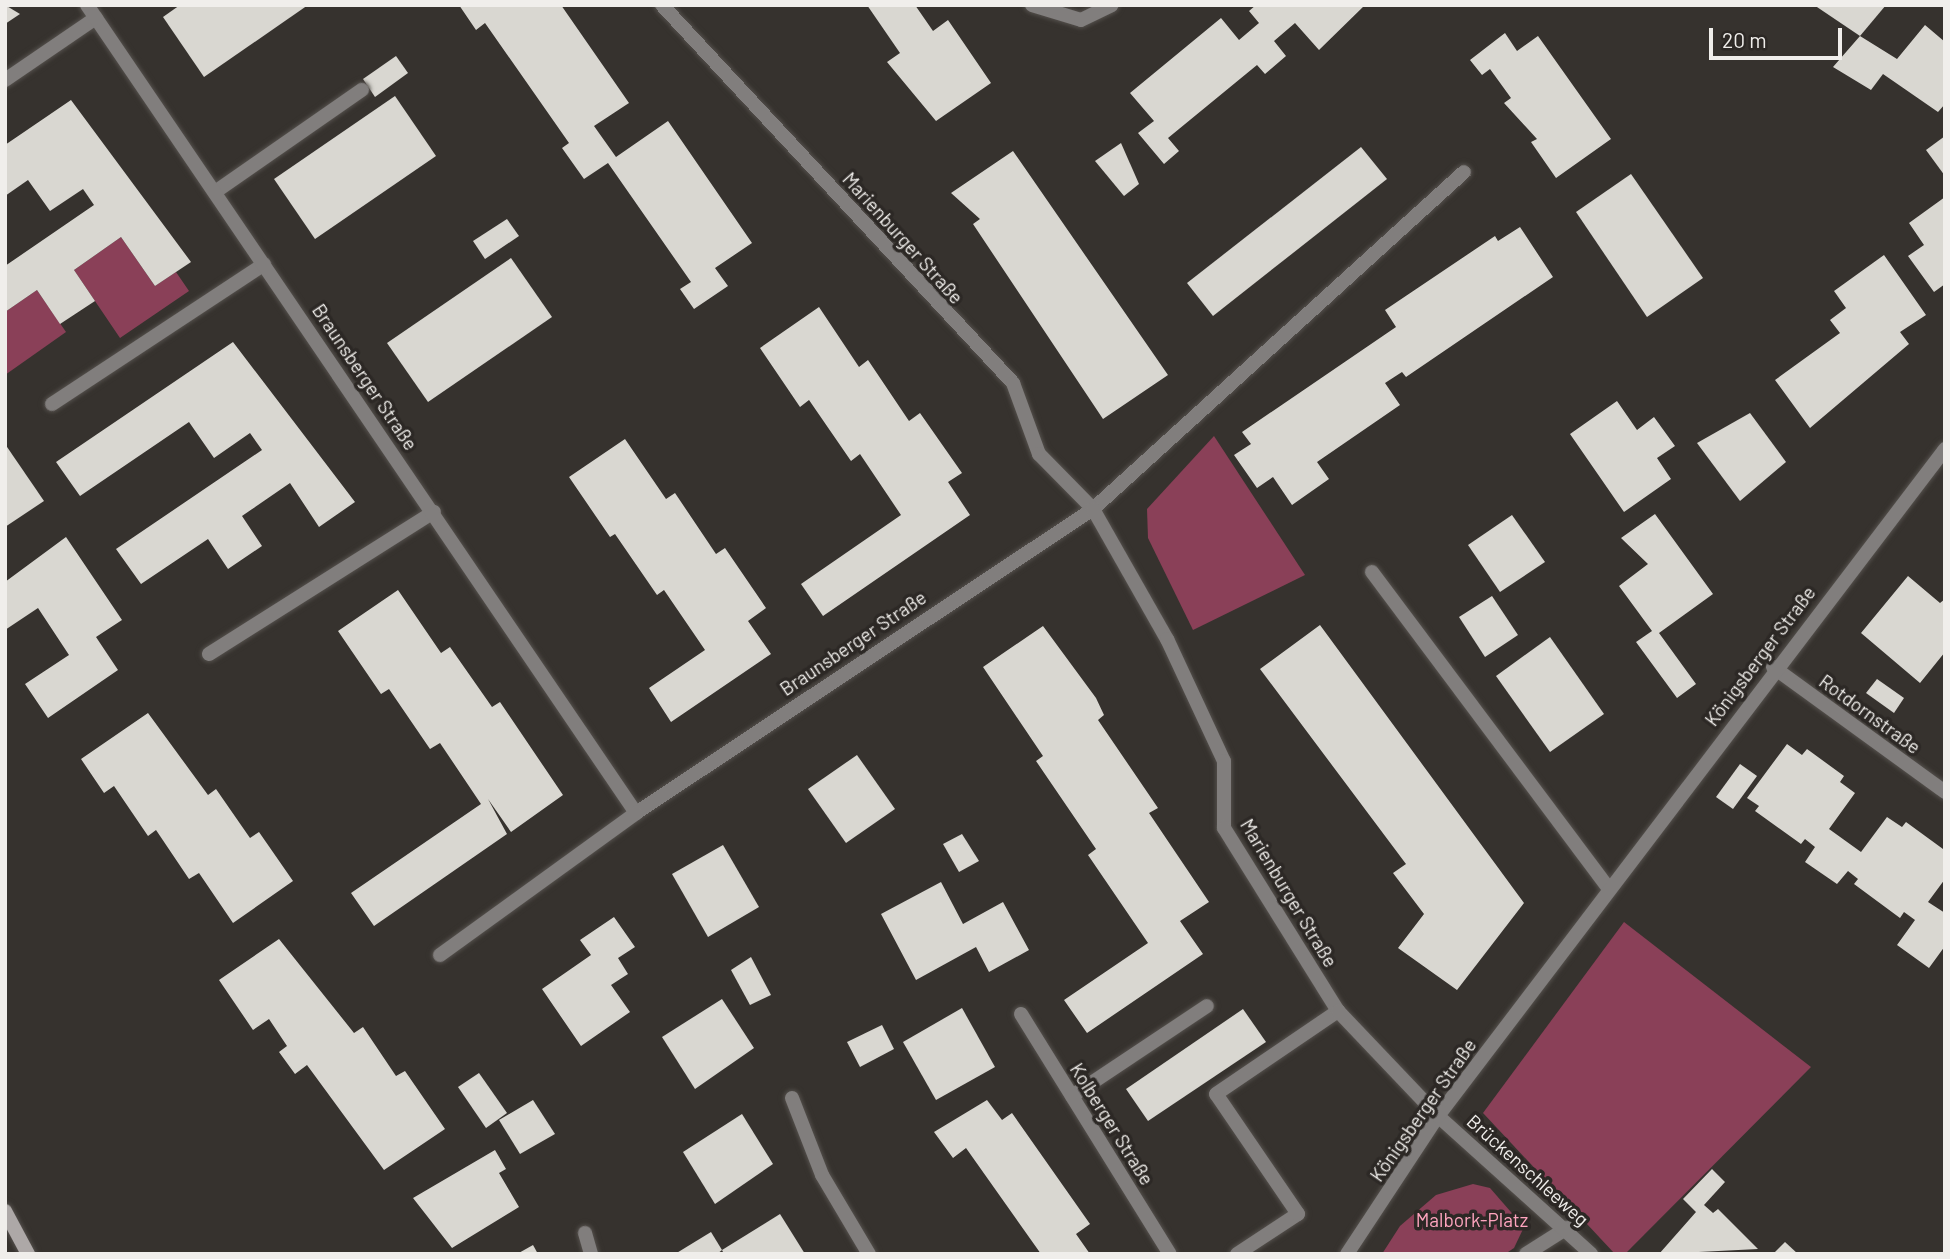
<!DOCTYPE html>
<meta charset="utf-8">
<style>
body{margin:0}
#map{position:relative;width:1950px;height:1259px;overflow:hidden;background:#36322e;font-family:Barlow,sans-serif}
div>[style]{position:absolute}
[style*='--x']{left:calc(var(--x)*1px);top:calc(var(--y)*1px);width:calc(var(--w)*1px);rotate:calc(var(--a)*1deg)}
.green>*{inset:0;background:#8a4058}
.building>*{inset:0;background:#d9d7d1}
.roads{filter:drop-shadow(0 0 2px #54504c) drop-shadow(0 0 2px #54504c)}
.lane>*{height:14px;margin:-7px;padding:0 7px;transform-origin:7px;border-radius:7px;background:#817e7d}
.street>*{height:14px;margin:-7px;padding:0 7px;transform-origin:7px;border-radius:7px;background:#817e7d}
.secondary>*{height:14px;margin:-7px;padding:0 7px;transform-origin:7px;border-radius:7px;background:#ada8a7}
span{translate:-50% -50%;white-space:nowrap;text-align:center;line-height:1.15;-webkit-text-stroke:7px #2c2825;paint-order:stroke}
.street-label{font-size:19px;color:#f0eeeb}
.park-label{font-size:19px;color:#ffa5bf}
.frame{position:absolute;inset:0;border:7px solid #f0eeeb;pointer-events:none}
.scale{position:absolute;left:1709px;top:28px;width:133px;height:32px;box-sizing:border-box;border:4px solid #f0eeeb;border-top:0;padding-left:9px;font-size:21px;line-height:24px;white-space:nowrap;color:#f0eeeb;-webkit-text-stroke:5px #2c2825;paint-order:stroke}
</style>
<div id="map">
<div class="green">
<i style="clip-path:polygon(121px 237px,155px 286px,176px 272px,189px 291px,120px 338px,74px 270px)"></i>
<i style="clip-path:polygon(37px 290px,66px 332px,5px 375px,5px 312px)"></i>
<i style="clip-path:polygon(1214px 436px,1305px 575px,1193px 630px,1148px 538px,1147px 509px)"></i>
<i style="clip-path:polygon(1624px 922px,1811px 1067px,1625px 1254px,1615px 1254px,1483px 1113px)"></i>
<i style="clip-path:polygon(1473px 1184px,1490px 1188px,1524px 1227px,1514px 1248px,1505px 1254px,1382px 1254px,1400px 1226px,1436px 1195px)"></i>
</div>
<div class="building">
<i style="clip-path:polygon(5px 5px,20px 14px,5px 24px)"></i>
<i style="clip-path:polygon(180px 5px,308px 5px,204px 77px,163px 17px)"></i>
<i style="clip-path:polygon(459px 5px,561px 5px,629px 103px,594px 126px,616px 157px,668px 121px,752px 243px,715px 268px,728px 286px,694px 309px,680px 289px,691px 282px,608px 163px,584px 179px,562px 148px,569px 143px,485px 23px,476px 30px)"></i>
<i style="clip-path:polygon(867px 5px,915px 5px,933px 31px,948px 20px,991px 83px,936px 121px,887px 62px,900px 53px)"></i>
<i style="clip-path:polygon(1256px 5px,1365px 5px,1319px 50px,1295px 23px,1274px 41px,1286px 56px,1265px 74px,1257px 65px,1168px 138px,1179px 151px,1164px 164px,1138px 133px,1154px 121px,1130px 93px,1221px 18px,1239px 40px,1259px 23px,1249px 11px)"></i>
<i style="clip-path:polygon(1814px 5px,1886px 5px,1860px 36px)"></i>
<i style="clip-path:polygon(1925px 25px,1945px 42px,1945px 104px,1938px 112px,1883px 74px,1871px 90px,1833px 67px,1860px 36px,1897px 59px)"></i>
<i style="clip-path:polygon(1505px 33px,1517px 51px,1538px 36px,1611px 139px,1556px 178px,1531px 142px,1537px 139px,1504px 103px,1511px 98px,1490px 69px,1482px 75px,1470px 60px)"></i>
<i style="clip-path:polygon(396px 56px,408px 73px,375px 97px,363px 79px)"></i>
<i style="clip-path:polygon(395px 96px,436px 156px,315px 239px,274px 179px)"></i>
<i style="clip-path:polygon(71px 100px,191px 262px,155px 286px,121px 237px,74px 270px,95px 301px,60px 324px,37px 290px,5px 312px,5px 266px,94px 205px,83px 189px,50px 211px,28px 180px,5px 196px,5px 145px)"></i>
<i style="clip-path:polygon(1945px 136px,1945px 176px,1926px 150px)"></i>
<i style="clip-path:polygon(1121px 143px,1139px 184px,1124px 196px,1095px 161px)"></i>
<i style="clip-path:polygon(1361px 147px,1387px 179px,1213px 316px,1187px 283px)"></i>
<i style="clip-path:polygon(1013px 151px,1168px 375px,1103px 419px,973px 224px,980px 219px,951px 193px)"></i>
<i style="clip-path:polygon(1631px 174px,1703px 278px,1647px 317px,1576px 212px)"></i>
<i style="clip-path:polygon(1945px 197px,1945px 284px,1934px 292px,1908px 256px,1924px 245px,1909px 223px)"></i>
<i style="clip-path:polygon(507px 219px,519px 236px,485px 259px,473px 241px)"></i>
<i style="clip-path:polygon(1520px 227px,1553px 277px,1406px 377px,1402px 372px,1385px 383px,1400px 405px,1317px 462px,1329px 479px,1292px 505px,1273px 477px,1257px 488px,1234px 455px,1251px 444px,1242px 432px,1396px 327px,1385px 310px,1495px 236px,1498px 241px)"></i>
<i style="clip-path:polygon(1884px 255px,1926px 315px,1900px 332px,1909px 344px,1810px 428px,1775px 380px,1840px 333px,1830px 320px,1846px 308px,1834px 291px)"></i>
<i style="clip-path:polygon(511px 258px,552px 317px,428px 402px,387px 343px)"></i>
<i style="clip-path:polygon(819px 307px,859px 367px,868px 360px,909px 421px,920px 413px,962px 473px,948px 482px,970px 515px,823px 616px,801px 584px,901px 515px,860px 454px,851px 461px,809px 400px,800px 407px,760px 348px)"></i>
<i style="clip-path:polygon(233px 342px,355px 502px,319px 527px,290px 483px,242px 516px,262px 546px,228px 569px,208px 539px,141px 584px,116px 549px,262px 450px,250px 433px,214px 458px,189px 422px,80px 496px,56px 462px)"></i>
<i style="clip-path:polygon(1617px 401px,1637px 430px,1654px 417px,1675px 446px,1657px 458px,1671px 479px,1624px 512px,1570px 434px)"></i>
<i style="clip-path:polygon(1750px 413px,1786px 462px,1740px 501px,1697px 443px)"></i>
<i style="clip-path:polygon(625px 439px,666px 499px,675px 493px,716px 554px,725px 548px,766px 608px,748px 621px,771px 654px,671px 722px,649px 688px,705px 650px,664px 590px,657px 595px,615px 534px,610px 537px,569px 477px)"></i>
<i style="clip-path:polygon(5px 444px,44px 501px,5px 527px)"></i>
<i style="clip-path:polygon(1655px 514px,1713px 594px,1659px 633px,1696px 684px,1677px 698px,1636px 642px,1652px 631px,1619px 586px,1648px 564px,1621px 538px)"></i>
<i style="clip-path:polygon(1512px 515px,1545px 562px,1500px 592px,1468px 545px)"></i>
<i style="clip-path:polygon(66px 537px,122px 620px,96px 637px,118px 670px,48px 718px,25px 684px,69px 655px,38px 608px,5px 630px,5px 582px)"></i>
<i style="clip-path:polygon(1908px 576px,1940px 603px,1945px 599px,1945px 652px,1920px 683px,1861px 633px)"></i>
<i style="clip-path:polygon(398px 590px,441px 653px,450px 647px,492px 707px,500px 702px,563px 795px,511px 832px,488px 799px,507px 834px,374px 926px,351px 893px,481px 804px,440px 743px,430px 749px,389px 689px,381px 694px,338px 631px)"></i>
<i style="clip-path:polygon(1492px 596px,1518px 635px,1485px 657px,1459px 617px)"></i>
<i style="clip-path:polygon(1320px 625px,1524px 903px,1457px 990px,1398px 948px,1424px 914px,1393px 873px,1406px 864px,1260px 669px)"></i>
<i style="clip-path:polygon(1043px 626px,1096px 698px,1104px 715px,1098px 720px,1158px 808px,1149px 813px,1209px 902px,1180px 921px,1203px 954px,1087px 1033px,1064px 1000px,1148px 943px,1088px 855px,1096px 849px,1036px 761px,1043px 756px,983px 667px)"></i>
<i style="clip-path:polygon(1550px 637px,1604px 714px,1550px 752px,1496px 676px)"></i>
<i style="clip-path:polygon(1877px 679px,1904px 698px,1894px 713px,1866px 693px)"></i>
<i style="clip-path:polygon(148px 713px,208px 795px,216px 789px,250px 838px,259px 832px,293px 881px,233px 923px,199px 873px,189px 879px,156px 830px,148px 836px,114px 786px,104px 793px,81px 759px)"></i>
<i style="clip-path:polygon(1787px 744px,1802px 755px,1807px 749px,1844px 776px,1840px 782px,1855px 793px,1829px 829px,1861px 852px,1887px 817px,1902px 827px,1906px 822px,1943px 849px,1945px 879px,1928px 902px,1945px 913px,1945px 946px,1929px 968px,1897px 945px,1915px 920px,1904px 912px,1900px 918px,1854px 884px,1858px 879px,1848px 871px,1837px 884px,1805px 862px,1815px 847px,1805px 839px,1801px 844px,1755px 811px,1759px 806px,1747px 798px)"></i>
<i style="clip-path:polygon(857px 755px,895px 809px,846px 843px,808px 789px)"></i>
<i style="clip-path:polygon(1740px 764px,1757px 776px,1733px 809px,1716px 797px)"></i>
<i style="clip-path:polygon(962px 834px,979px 861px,959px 872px,943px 844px)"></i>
<i style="clip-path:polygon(723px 845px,759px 907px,708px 937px,672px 874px)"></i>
<i style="clip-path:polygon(941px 882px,963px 924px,1003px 902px,1029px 950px,989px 972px,976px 947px,916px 980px,881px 914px)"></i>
<i style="clip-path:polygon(614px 917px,635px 947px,618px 958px,628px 974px,611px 985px,630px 1012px,581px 1046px,542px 989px,591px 955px,580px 940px)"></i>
<i style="clip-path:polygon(279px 939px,354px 1033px,363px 1027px,396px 1076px,405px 1071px,445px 1129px,384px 1170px,307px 1065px,295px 1074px,279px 1052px,287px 1046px,269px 1019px,253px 1030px,219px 980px)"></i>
<i style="clip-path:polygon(751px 957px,771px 995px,750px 1005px,731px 970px)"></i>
<i style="clip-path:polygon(722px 999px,754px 1048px,695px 1089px,662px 1037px)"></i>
<i style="clip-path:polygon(962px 1008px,995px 1067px,936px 1100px,903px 1042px)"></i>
<i style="clip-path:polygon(1243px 1009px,1266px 1042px,1148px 1121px,1126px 1089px)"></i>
<i style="clip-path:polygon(882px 1025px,894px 1049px,860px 1067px,847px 1042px)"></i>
<i style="clip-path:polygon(479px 1073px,507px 1113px,486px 1128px,458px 1087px)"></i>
<i style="clip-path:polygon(533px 1100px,555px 1134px,520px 1154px,499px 1120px)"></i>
<i style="clip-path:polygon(987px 1100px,1002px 1120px,1012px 1113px,1090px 1224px,1076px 1234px,1090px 1254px,1099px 1254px,1041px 1254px,966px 1148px,953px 1158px,934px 1132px)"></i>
<i style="clip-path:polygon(742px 1114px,773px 1164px,715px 1204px,683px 1152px)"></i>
<i style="clip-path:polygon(495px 1150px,506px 1169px,499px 1173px,519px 1207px,452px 1248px,413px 1198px)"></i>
<i style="clip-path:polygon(1712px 1169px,1725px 1182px,1704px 1205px,1713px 1213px,1718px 1209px,1758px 1249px,1659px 1254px,1696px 1212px,1683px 1199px)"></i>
<i style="clip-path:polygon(780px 1214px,805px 1254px,724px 1254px,722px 1250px)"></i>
<i style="clip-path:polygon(711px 1232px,722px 1250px,717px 1254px,675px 1254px)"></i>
<i style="clip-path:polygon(1785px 1242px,1798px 1254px,1773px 1254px)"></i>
<i style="clip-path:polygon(533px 1245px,538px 1254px,517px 1254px)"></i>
</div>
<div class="roads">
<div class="lane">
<i style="--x:5;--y:80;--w:110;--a:-34.3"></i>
<i style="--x:215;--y:192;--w:179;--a:-34.8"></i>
<i style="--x:52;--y:404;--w:254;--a:-33.4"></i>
<i style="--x:1372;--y:572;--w:396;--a:53.2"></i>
<i style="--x:209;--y:654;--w:266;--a:-32.3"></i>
<i style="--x:1072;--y:1096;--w:162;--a:-33.7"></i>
<i style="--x:1237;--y:1254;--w:73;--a:-33.3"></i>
<i style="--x:1298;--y:1214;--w:145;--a:-124.3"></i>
<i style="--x:1216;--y:1094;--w:148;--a:-34.2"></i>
<i style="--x:1526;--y:1254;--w:49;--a:-32.4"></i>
</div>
<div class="street">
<i style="--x:87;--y:5;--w:977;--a:55.81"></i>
<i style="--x:636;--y:813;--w:549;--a:-33.63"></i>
<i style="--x:1093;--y:509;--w:501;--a:-42.25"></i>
<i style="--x:662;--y:5;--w:516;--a:47.12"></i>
<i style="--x:1013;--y:383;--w:76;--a:69.9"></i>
<i style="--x:1039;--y:454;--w:77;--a:45.5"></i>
<i style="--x:1093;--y:509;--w:150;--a:60.4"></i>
<i style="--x:1167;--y:639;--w:135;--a:65"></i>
<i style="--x:1224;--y:761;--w:67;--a:90"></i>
<i style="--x:1224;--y:828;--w:216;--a:58.1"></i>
<i style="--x:1338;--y:1011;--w:145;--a:46.4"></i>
<i style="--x:1438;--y:1116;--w:206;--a:42"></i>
<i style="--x:1032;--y:5;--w:51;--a:17"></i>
<i style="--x:1081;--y:20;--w:34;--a:-26"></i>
<i style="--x:1773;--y:667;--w:213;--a:36"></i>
<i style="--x:440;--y:955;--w:242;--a:-35.9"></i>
<i style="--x:1021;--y:1014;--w:282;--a:58.2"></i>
<i style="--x:792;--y:1098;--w:83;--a:68.7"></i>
<i style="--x:822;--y:1175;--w:92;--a:59.3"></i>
<i style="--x:585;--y:1233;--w:22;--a:74"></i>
<i style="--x:1347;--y:1254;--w:165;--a:-56.6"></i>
<i style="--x:1438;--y:1116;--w:838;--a:-52.76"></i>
</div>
<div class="secondary">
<i style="--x:5;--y:1211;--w:49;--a:61.9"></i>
</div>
</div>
<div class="street-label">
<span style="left:903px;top:238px;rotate:48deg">Marienburger Straße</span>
<span style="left:365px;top:377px;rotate:56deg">Braunsberger Straße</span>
<span style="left:853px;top:643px;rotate:-34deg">Braunsberger Straße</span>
<span style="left:1760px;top:656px;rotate:-53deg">Königsberger Straße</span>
<span style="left:1870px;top:714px;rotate:36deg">Rotdornstraße</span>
<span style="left:1289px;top:893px;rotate:59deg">Marienburger Straße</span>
<span style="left:1423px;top:1110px;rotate:-55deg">Königsberger Straße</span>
<span style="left:1112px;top:1124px;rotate:58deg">Kolberger Straße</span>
<span style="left:1528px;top:1170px;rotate:42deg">Brückenschleeweg</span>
</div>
<div class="park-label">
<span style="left:1472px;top:1220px">Malbork-Platz</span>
</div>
<div class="frame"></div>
<div class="scale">20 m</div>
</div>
